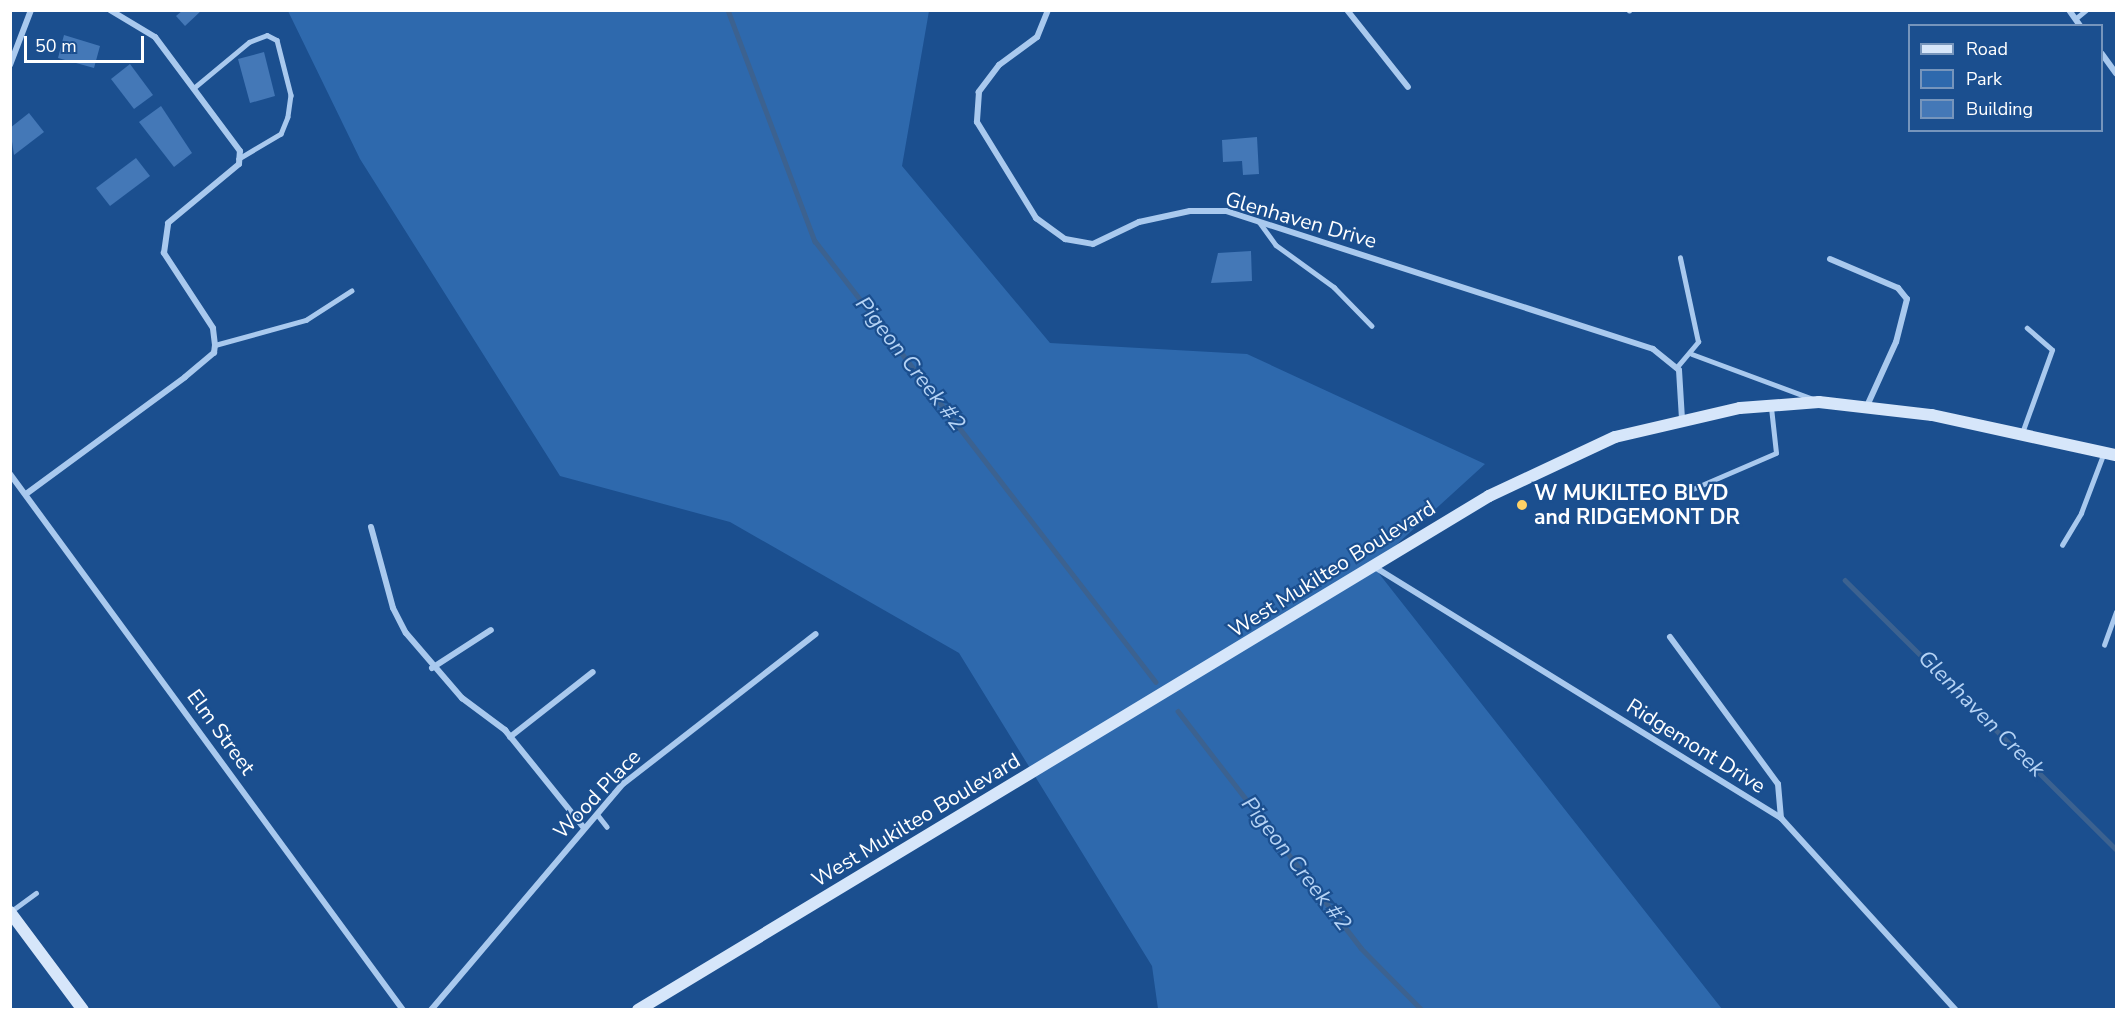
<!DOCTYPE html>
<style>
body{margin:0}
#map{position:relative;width:2127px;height:1020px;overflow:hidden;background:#1b4f8f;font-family:"Nunito Sans",sans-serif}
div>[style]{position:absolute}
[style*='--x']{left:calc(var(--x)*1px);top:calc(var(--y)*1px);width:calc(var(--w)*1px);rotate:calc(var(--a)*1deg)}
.green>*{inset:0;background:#2e69ad}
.stream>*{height:4.5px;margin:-2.25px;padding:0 2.25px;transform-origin:2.25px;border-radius:2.25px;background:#3c6290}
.building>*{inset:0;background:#4478b7}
.lane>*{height:4.5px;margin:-2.25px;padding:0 2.25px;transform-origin:2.25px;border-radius:2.25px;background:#a9c9ee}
.street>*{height:6px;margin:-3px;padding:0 3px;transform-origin:3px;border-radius:3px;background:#a9c9ee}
.secondary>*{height:12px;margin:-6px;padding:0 6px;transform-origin:6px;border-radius:6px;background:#d6e6fa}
.dots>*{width:16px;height:16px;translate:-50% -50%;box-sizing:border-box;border:3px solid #1b4f8f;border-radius:50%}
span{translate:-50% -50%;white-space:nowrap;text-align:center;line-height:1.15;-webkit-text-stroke:4.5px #1b4f8f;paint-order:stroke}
.street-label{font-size:21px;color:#fff}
.poi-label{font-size:21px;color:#fff;font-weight:700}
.left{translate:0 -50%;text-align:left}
.water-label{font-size:22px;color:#b5d3f5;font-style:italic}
.frame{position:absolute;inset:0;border:12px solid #fff;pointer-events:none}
.legend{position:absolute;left:1908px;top:24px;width:195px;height:108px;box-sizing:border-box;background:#1b4f8f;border:2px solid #7695bc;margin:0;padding:8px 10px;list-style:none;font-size:18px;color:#fff}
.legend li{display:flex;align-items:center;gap:12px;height:30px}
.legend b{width:30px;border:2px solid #7695bc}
.scale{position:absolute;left:24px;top:36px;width:120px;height:27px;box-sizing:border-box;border:3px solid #fff;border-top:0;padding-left:8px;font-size:18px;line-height:21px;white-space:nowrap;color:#fff;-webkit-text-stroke:4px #1b4f8f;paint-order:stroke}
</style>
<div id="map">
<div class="green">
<i style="clip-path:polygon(288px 11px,929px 11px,902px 166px,1050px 343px,1247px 354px,1485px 464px,1373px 566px,1722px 1009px,1158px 1009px,1152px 966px,959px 653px,730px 522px,560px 476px,360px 159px)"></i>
</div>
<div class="stream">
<i style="--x:728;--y:10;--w:247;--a:69.4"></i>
<i style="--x:815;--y:241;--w:557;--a:52.29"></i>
<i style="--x:1845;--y:580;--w:382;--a:44.8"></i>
<i style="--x:1178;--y:711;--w:299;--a:52.3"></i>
<i style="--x:1361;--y:948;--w:87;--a:45.5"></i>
</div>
<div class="building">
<i style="clip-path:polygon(183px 10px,202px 10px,185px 26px,176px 16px)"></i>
<i style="clip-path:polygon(64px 35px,100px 46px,94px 68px,58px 58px)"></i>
<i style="clip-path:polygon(264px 52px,275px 96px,250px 103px,238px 59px)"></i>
<i style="clip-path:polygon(130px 64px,153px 95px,134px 109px,111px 79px)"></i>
<i style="clip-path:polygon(161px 106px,192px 153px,174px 167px,139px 122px)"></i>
<i style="clip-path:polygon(29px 113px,44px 132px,14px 155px,10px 128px)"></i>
<i style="clip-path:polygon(1257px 137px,1259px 174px,1243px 175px,1242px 161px,1223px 162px,1222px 140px)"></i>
<i style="clip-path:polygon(136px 158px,150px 176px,110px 206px,96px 188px)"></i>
<i style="clip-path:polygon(1251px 251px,1252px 281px,1211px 283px,1218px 253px)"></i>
</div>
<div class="lane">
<i style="--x:1629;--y:11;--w:1;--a:-90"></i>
<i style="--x:2075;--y:19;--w:14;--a:-39"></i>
<i style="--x:195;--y:87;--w:70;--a:-39.8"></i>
<i style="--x:249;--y:42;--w:19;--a:-21"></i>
<i style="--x:267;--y:35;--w:11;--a:27"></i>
<i style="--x:277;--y:40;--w:57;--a:75.7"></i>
<i style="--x:291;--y:95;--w:22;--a:98"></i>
<i style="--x:288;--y:117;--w:18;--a:112"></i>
<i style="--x:281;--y:134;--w:49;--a:149.2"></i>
<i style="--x:1260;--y:223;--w:27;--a:54"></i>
<i style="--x:1276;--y:245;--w:72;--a:35.9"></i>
<i style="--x:1334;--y:287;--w:54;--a:45.7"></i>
<i style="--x:215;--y:345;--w:94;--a:-15.4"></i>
<i style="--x:306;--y:320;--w:54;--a:-32.8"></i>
<i style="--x:1692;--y:354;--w:129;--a:20.4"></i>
<i style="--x:1677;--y:367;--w:33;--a:-50"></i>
<i style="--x:1698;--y:342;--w:86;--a:-102.1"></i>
<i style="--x:2022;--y:433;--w:88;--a:-70.1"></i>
<i style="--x:2052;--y:350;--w:33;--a:-139"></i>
<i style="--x:1681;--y:494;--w:103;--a:-23.3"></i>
<i style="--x:1776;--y:453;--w:45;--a:-96.3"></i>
<i style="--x:2062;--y:545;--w:37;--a:-59"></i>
<i style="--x:2081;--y:513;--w:62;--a:-69.2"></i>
<i style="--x:2104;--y:645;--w:35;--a:-70"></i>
<i style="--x:597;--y:814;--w:16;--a:52"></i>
<i style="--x:10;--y:912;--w:32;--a:-36"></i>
</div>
<div class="street">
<i style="--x:1048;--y:10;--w:29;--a:112"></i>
<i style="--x:1037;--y:37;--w:47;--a:143.6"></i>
<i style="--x:999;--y:65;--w:34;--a:127"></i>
<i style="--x:979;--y:92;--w:30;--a:94"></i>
<i style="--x:977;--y:122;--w:113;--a:58.4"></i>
<i style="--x:1036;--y:218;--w:36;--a:36"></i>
<i style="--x:1065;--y:239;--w:28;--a:10"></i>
<i style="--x:1093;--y:244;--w:51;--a:-25.6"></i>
<i style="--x:1139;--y:222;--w:52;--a:-12.2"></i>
<i style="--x:1190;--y:211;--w:36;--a:0"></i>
<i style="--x:1226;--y:211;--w:449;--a:17.9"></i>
<i style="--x:1653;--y:349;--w:33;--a:39"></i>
<i style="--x:1679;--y:370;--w:49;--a:86.5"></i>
<i style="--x:1347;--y:10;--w:98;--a:51.6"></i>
<i style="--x:2069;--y:10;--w:19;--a:55"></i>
<i style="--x:2102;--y:54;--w:24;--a:54"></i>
<i style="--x:10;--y:65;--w:59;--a:-69.1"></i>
<i style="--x:1830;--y:259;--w:74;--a:23.1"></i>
<i style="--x:1898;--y:288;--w:14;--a:51"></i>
<i style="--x:1907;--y:299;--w:44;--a:104.3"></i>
<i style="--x:1896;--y:342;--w:70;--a:114.4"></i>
<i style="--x:10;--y:474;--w:665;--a:53.75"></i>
<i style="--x:26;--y:494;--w:197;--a:-36.3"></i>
<i style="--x:185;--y:377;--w:38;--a:-40"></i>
<i style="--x:214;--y:353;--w:8;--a:-83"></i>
<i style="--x:215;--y:345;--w:17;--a:-97"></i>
<i style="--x:213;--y:328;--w:90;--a:-123.2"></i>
<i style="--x:164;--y:253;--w:30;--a:-82"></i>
<i style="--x:168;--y:223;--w:92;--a:-39.7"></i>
<i style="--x:239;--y:164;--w:13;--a:-86"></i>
<i style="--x:240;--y:151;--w:142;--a:-126.7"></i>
<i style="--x:155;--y:37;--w:52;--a:-149"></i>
<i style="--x:371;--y:527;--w:84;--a:74.8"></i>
<i style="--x:393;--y:608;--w:28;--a:63"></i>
<i style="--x:406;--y:633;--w:86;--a:49.3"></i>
<i style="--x:462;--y:698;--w:54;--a:36.7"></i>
<i style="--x:505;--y:730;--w:126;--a:51.1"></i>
<i style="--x:1373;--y:566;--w:480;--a:31.7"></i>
<i style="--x:1781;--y:818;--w:260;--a:47.7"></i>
<i style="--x:1670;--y:637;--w:182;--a:53.7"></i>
<i style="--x:1778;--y:784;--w:34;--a:85"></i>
<i style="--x:432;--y:668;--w:70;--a:-32.8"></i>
<i style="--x:510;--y:737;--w:105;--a:-38.1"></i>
<i style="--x:431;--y:1010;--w:297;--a:-49.7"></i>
<i style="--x:623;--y:784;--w:244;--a:-37.9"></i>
</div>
<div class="secondary">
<i style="--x:10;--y:912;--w:122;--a:53.3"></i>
<i style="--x:638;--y:1010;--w:994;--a:-31.13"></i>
<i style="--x:1489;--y:496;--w:139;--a:-25.1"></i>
<i style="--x:1615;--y:437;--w:128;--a:-13.1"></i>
<i style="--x:1740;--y:408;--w:79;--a:-4.3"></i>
<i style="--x:1819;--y:402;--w:114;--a:6.6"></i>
<i style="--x:1932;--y:415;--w:188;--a:12.3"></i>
</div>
<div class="dots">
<i style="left:1522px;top:505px;background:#ffd166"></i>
</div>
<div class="street-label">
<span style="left:1301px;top:220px;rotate:16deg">Glenhaven Drive</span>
<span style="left:1332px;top:569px;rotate:-32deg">West Mukilteo Boulevard</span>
<span style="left:221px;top:732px;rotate:54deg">Elm Street</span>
<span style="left:1696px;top:746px;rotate:32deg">Ridgemont Drive</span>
<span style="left:597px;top:794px;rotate:-46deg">Wood Place</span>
<span style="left:916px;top:820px;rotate:-31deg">West Mukilteo Boulevard</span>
</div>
<div class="poi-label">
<span class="left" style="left:1534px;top:505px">W MUKILTEO BLVD<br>and RIDGEMONT DR</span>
</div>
<div class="water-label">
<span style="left:910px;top:364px;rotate:52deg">Pigeon Creek #2</span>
<span style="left:1981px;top:714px;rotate:45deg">Glenhaven Creek</span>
<span style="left:1296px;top:864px;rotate:52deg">Pigeon Creek #2</span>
</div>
<div class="frame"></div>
<ul class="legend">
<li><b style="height:8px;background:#d6e6fa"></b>Road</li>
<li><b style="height:16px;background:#2e69ad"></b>Park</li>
<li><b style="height:16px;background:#4478b7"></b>Building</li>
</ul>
<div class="scale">50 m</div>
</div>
